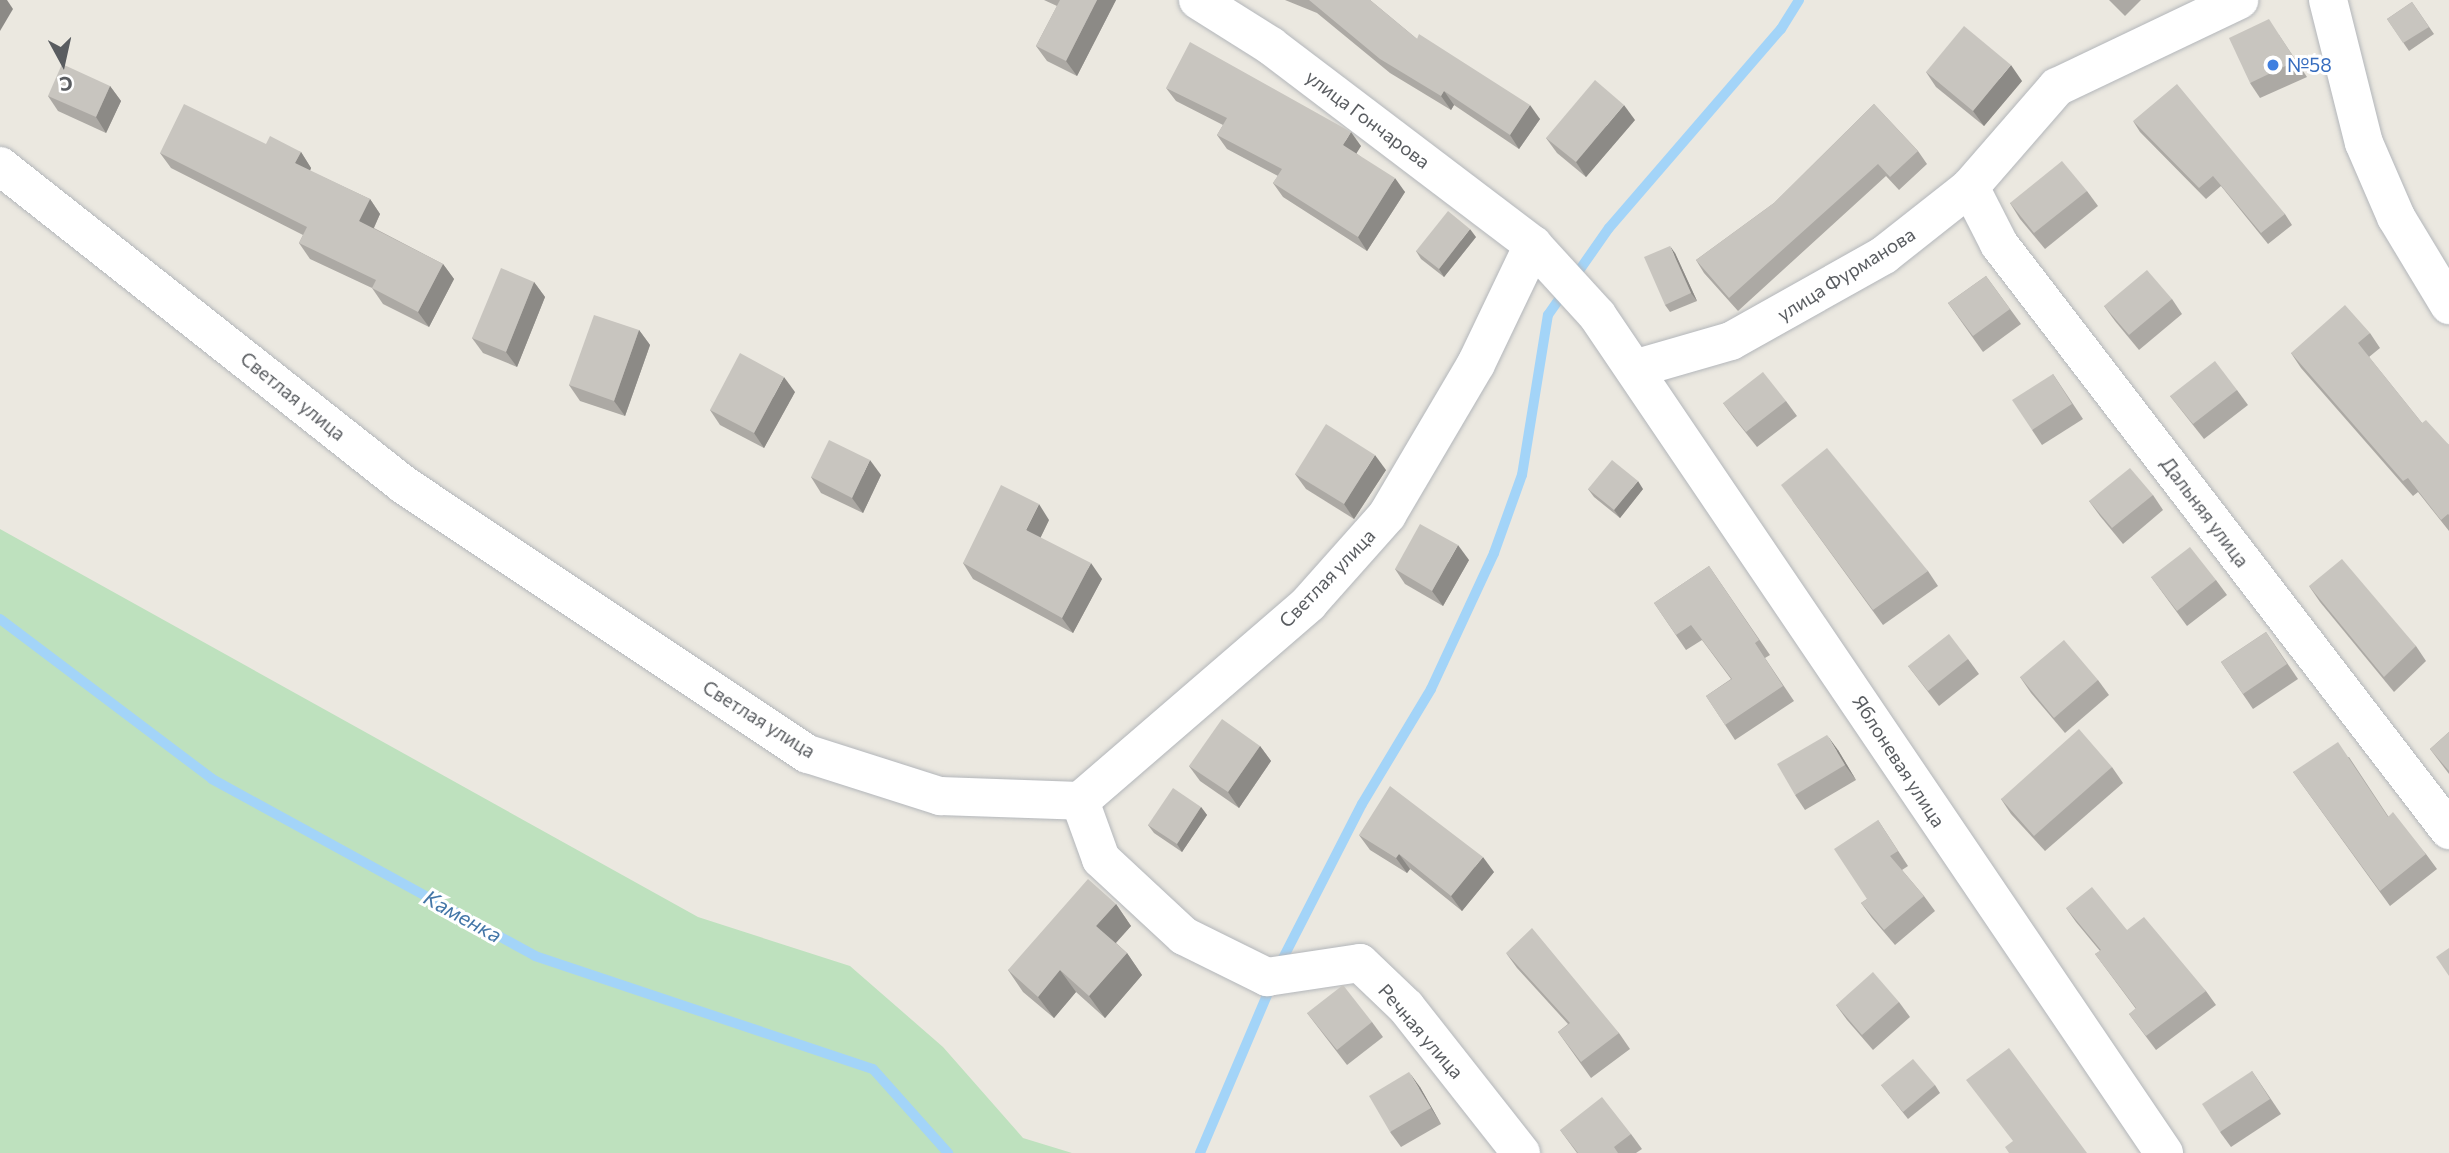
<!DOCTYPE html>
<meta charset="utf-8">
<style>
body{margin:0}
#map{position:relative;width:2449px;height:1153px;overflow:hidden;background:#ebe8e0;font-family:Commissioner,sans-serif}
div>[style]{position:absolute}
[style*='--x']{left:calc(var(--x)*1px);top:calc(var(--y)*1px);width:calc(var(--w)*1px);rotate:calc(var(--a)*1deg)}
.green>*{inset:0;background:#bee1be}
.stream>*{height:10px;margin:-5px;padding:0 5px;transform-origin:5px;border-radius:5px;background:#a3d4f8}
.roads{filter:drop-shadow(0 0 2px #b3b6ba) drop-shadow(0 0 2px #b3b6ba)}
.street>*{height:38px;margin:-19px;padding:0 19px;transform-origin:19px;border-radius:19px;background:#fff}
.wall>*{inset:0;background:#aca9a4}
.shaded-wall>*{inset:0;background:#8c8a86}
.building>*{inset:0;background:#c8c5bf}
.dots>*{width:19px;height:19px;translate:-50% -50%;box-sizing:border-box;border:4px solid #fff;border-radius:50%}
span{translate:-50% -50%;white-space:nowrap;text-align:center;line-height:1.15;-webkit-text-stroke:6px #fff;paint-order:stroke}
.shop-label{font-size:19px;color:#366cbe}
.left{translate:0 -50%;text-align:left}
.street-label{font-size:19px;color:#595c60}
.water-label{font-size:21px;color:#4376a7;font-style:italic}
.north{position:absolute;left:28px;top:28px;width:70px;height:70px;-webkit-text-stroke:5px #fff;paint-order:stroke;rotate:172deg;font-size:19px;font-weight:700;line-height:28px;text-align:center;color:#595c60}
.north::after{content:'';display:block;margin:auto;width:24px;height:32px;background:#595c60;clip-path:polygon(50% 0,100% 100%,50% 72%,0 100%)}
</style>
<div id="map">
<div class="green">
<i style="clip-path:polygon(0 529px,698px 917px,850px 966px,943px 1047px,1023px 1138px,1072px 1153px,0 1153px)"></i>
</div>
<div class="stream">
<i style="--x:0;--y:619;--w:266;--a:37"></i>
<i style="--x:212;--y:779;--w:368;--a:28.7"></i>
<i style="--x:535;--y:956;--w:356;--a:18.5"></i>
<i style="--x:873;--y:1069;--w:113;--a:48.2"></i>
<i style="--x:1278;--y:968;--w:184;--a:-62.9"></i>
<i style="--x:1362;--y:804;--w:134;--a:-59"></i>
<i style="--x:1431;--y:689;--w:150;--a:-65.1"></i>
<i style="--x:1494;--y:553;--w:83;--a:-70.3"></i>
<i style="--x:1522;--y:475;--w:162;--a:-80.8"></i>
<i style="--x:1548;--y:315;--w:106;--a:-55"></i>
<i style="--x:1609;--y:228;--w:263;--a:-49.2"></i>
<i style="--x:1781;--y:29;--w:34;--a:-58"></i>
<i style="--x:1200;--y:1153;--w:185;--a:-67"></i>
</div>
<div class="roads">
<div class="street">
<i style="--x:1198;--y:0;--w:86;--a:32.2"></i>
<i style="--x:1271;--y:46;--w:329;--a:37.2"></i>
<i style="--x:1533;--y:245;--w:95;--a:47.6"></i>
<i style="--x:1597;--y:315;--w:1012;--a:55.92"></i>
<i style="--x:2328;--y:0;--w:147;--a:75.9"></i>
<i style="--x:2364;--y:143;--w:81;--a:66.6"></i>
<i style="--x:2396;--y:217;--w:103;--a:58.9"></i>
<i style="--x:0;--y:166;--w:515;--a:38.29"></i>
<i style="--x:404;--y:485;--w:485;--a:33.7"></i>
<i style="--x:808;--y:754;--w:139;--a:17.7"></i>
<i style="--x:940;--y:796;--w:140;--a:2"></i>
<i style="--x:1080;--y:801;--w:303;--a:-40.8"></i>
<i style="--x:1309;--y:603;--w:118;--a:-48.4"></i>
<i style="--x:1387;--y:515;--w:175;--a:-59.5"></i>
<i style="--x:1476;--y:364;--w:132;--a:-64.4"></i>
<i style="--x:1970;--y:187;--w:64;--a:63"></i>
<i style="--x:1999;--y:244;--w:739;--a:52.48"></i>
<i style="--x:1634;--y:369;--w:101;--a:-16.1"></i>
<i style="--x:1731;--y:341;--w:176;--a:-29.3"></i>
<i style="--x:1884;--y:255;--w:110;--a:-38.3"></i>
<i style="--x:1970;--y:187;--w:133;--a:-49"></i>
<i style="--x:2057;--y:87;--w:202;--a:-25.5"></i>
<i style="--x:1080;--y:801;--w:62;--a:70.1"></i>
<i style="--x:1101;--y:859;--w:113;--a:42.9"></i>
<i style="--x:1184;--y:936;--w:93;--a:26.3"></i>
<i style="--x:1267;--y:977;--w:94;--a:-8.6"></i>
<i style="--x:1360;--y:963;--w:64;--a:43.7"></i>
<i style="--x:1406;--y:1007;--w:186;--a:51.8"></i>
</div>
</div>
<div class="wall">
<i style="clip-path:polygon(1044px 0,1116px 0,1077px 76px,1047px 61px,1036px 46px,1057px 6px)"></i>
<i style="clip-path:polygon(1285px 0,1370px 0,1417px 39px,1540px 119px,1519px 149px,1454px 105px,1451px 110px,1390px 73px,1317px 13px)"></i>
<i style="clip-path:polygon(2109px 0,2141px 0,2125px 16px)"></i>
<i style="clip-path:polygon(2412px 2px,2434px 34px,2409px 51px,2387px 19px)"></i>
<i style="clip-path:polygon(2279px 35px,2307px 77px,2260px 98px,2250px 83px)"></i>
<i style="clip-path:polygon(1926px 72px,2022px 81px,1984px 126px,1936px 87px)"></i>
<i style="clip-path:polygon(110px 86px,121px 101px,106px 133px,58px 111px,48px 96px)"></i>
<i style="clip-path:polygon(1166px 88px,1361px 146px,1356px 153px,1405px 192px,1367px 251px,1283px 197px,1273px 183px,1278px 176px,1227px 149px,1217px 135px,1223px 125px,1176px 101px)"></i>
<i style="clip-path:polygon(1874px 104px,1918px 151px,1927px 164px,1899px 190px,1886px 176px,1738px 311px,1704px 273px,1696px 260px,1774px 203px)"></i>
<i style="clip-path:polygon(1635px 120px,1586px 177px,1557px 153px,1546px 138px)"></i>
<i style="clip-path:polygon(2133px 121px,2285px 214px,2292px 225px,2268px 244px,2221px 186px,2206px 199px,2140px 132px)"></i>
<i style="clip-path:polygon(266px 144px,301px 152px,311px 168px,310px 171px,370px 199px,380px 214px,374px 228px,443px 264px,454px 279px,429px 327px,383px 304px,372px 288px,310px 259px,299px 243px,303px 235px,171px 168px,160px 153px)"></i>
<i style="clip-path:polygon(2087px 191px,2098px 206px,2045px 249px,2020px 219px,2010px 203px)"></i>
<i style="clip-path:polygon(1476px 237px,1444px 277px,1421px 259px,1416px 251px)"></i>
<i style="clip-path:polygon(1675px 253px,1697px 301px,1670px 312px,1665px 305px)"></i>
<i style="clip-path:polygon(1986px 276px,2021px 324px,1983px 352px,1948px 303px)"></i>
<i style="clip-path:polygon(534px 282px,545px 297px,517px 367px,483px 353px,472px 338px)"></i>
<i style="clip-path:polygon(2172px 299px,2182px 314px,2139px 350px,2115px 321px,2104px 306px)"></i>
<i style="clip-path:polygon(639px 330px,650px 345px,625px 416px,580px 401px,569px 385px)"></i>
<i style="clip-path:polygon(2370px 333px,2380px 348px,2369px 357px,2422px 423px,2449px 445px,2449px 531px,2418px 492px,2413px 496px,2301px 368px,2291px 353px)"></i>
<i style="clip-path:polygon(2053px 374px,2083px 419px,2042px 445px,2032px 430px)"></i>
<i style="clip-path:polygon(2237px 390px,2248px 405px,2204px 439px,2170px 396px)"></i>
<i style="clip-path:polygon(795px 392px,764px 448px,720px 425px,710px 410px)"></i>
<i style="clip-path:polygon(1786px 401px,1797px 416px,1757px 447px,1734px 418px,1723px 403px)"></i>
<i style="clip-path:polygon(1386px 470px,1354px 519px,1306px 489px,1295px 474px)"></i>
<i style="clip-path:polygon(881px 475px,863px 513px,821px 493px,811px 477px)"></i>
<i style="clip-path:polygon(1588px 489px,1643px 489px,1620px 518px,1594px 497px)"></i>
<i style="clip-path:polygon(2153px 495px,2163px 510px,2123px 544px,2100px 516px,2089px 501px)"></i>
<i style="clip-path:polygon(1792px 500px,1928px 571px,1938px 586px,1883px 625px)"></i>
<i style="clip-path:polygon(1049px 520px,1040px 538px,1102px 579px,1073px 633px,973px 579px,963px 563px)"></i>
<i style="clip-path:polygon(1469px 560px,1443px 606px,1405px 584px,1395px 569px)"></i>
<i style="clip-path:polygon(1709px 566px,1770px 655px,1765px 658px,1794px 701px,1735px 740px,1706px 696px,1731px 679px,1702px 640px,1686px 650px,1654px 603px)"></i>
<i style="clip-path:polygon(2151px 577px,2216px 580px,2227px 595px,2187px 626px)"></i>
<i style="clip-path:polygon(2309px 586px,2416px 646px,2426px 661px,2394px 692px,2320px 602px)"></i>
<i style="clip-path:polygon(2266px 632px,2298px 679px,2253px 709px,2221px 662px)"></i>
<i style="clip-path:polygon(1968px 659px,1979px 674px,1939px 706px,1908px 666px)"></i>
<i style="clip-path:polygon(2020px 677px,2098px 680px,2109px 695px,2065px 733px,2031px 693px)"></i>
<i style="clip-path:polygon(2449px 732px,2449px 774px,2430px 749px)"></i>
<i style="clip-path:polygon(1260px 746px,1271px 761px,1239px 808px,1200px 781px,1189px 766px)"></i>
<i style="clip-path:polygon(1838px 750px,1856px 780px,1805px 810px,1795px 795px)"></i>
<i style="clip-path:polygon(2349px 757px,2388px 816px,2426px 854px,2437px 869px,2390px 906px,2293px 772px)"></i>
<i style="clip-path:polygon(2112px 767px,2123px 783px,2045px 851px,2011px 814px,2001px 799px)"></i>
<i style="clip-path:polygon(1201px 807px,1207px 815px,1182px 852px,1154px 833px,1148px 825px)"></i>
<i style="clip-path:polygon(1878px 820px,1908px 866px,1902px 870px,1924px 896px,1935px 911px,1895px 945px,1872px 918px,1861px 903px,1867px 899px)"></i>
<i style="clip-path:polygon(1359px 835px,1494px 872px,1462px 911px,1410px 869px,1407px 873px,1370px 850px)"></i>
<i style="clip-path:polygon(1116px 904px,1131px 926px,1116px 943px,1127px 953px,1142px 975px,1105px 1018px,1076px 992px,1054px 1018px,1023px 992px,1008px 970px)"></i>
<i style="clip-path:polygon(2066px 908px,2127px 930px,2206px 991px,2216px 1005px,2156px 1050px,2129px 1014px,2136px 1009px,2095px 954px,2100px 951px,2076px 922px)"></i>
<i style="clip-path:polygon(1506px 953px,1619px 1033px,1630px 1049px,1591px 1078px,1558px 1032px,1568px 1024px,1517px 968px)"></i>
<i style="clip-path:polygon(1899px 1002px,1910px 1017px,1873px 1050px,1847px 1020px,1836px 1005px)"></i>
<i style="clip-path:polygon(1307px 1013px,1372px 1022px,1383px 1037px,1347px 1065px)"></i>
<i style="clip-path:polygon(2252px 1071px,2281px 1114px,2231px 1147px,2220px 1132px)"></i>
<i style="clip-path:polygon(1881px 1085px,1935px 1085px,1940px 1093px,1908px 1119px)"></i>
<i style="clip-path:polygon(1420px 1087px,1441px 1124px,1401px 1147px,1390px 1132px)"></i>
<i style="clip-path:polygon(1560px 1130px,1631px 1134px,1642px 1149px,1636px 1153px,1577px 1153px)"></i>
</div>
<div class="shaded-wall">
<i style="clip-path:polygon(0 0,7px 0,13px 9px,0 31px)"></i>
<i style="clip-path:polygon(1097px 0,1116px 0,1077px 76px,1066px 61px)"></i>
<i style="clip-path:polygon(2011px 65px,2022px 81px,1984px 126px,1973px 111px)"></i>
<i style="clip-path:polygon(110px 86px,121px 101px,106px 133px,96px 117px)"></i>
<i style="clip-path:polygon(1444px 91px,1454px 105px,1451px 110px,1441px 96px)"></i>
<i style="clip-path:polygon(1530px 105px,1540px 119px,1519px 149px,1510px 135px)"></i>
<i style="clip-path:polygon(1624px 105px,1635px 120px,1586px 177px,1576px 162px)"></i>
<i style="clip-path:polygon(1351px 132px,1361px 146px,1353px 159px,1343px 145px)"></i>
<i style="clip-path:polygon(301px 152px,311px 168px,306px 179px,295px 163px)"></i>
<i style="clip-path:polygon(1395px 178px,1405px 192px,1367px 251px,1358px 237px)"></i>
<i style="clip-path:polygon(370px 199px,380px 214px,370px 236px,359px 221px)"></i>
<i style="clip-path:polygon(1470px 229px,1476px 237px,1444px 277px,1439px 269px)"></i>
<i style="clip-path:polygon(1670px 246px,1675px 253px,1697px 301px,1691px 293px)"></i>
<i style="clip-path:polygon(443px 264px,454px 279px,429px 327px,418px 312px)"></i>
<i style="clip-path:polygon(534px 282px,545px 297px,517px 367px,506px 352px)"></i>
<i style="clip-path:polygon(639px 330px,650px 345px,625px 416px,614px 401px)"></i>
<i style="clip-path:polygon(784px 377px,795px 392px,764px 448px,754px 433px)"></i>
<i style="clip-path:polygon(1375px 455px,1386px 470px,1354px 519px,1344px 504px)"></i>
<i style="clip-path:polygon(870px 460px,881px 475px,863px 513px,852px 498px)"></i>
<i style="clip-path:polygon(1638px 481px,1643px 489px,1620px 518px,1614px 510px)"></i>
<i style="clip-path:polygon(1039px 504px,1049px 520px,1037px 545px,1026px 530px)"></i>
<i style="clip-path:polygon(1458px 545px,1469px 560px,1443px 606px,1432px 591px)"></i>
<i style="clip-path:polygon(1091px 563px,1102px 579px,1073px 633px,1062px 618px)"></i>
<i style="clip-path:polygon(1827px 735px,1838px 750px,1856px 780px,1845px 765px)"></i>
<i style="clip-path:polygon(1260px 746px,1271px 761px,1239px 808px,1228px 792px)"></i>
<i style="clip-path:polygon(1201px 807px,1207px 815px,1182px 852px,1177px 844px)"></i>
<i style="clip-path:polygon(1399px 854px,1410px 869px,1407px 873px,1396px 858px)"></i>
<i style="clip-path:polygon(1483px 857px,1494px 872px,1462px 911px,1451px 896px)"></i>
<i style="clip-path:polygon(1116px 904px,1131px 926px,1111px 948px,1096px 926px)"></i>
<i style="clip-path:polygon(1127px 953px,1142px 975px,1105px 1018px,1089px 996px)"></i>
<i style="clip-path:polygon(1060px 970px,1076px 992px,1054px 1018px,1038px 997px)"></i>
<i style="clip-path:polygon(1409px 1072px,1420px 1087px,1441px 1124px,1431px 1108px)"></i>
</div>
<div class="building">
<i style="clip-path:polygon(1060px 0,1097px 0,1066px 61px,1036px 46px)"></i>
<i style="clip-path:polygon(1309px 0,1370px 0,1417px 39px,1419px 34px,1530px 105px,1510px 135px,1444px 91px,1441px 96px,1380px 59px)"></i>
<i style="clip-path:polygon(2412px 2px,2429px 27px,2403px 43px,2387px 19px)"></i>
<i style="clip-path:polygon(2269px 19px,2296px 61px,2250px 83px,2229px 38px)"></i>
<i style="clip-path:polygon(1964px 26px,2011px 65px,1973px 111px,1926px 72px)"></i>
<i style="clip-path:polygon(1190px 42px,1351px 132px,1343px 145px,1395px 178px,1358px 237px,1273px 183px,1282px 169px,1217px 135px,1227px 118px,1166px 88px)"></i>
<i style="clip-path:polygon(62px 64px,110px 86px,96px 117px,48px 96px)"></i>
<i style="clip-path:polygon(1595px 80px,1624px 105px,1576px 162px,1546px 138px)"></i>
<i style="clip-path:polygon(2177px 84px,2285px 214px,2261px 233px,2213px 176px,2199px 188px,2133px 121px)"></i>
<i style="clip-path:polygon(184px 104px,266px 144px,270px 136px,301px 152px,295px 163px,370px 199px,359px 221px,443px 264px,418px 312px,372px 288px,376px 280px,299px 243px,307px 227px,160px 153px)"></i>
<i style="clip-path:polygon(1874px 104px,1918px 151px,1890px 177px,1878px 164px,1729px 298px,1696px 260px,1774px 203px)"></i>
<i style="clip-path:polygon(2062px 161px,2087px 191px,2034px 233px,2010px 203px)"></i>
<i style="clip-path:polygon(1448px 211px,1470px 229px,1439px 269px,1416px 251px)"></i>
<i style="clip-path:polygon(1670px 246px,1691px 293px,1665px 305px,1644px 257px)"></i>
<i style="clip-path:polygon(501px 268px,534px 282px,506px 352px,472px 338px)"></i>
<i style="clip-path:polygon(2147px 270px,2172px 299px,2129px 335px,2104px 306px)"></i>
<i style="clip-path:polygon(1986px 276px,2010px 309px,1973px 336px,1948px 303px)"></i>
<i style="clip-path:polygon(2345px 305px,2370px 333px,2358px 343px,2422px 423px,2426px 420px,2449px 445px,2449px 515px,2448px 514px,2441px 520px,2408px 478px,2403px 481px,2291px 353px)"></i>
<i style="clip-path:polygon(594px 315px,639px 330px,614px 401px,569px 385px)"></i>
<i style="clip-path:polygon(740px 353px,784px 377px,754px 433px,710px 410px)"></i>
<i style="clip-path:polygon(2215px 361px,2237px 390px,2193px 424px,2170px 396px)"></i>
<i style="clip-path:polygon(1763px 372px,1786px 401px,1746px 432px,1723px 403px)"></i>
<i style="clip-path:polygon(2053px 374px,2072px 404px,2032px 430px,2012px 400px)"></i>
<i style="clip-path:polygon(1326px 424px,1375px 455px,1344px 504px,1295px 474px)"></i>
<i style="clip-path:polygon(829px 440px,870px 460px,852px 498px,811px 477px)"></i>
<i style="clip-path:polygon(1827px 448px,1928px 571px,1873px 610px,1781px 485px)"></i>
<i style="clip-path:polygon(1612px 460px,1638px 481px,1614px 510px,1588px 489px)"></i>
<i style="clip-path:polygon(2130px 468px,2153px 495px,2112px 528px,2089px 501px)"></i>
<i style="clip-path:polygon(1001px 485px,1039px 504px,1026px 530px,1091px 563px,1062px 618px,963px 563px)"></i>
<i style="clip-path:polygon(1420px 524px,1458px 545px,1432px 591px,1395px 569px)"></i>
<i style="clip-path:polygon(2190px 547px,2216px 580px,2177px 611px,2151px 577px)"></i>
<i style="clip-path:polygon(2342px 559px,2416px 646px,2384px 677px,2309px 586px)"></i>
<i style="clip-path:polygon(1709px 566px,1759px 640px,1755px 643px,1783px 686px,1725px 725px,1706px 696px,1732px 679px,1691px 625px,1676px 635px,1654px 603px)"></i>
<i style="clip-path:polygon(2266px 632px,2287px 664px,2243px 694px,2221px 662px)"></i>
<i style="clip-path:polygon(1949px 634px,1968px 659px,1928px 691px,1908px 666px)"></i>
<i style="clip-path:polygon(2064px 640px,2098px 680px,2054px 718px,2020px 677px)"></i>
<i style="clip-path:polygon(1222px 719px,1260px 746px,1228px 792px,1189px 766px)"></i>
<i style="clip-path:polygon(2079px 729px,2112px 767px,2034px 836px,2001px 799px)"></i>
<i style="clip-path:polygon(2449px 732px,2449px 771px,2430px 749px)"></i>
<i style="clip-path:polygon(1827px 735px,1845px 765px,1795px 795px,1777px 764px)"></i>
<i style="clip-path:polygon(2338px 742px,2388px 817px,2393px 812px,2426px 854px,2380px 891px,2293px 772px)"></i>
<i style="clip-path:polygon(1390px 786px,1483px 857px,1451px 896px,1399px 854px,1396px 858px,1359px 835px)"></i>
<i style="clip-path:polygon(1173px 788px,1201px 807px,1177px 844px,1148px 825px)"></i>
<i style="clip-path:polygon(1878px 820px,1898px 851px,1890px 856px,1924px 896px,1884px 930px,1861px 903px,1867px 899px,1834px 849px)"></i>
<i style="clip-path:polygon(1088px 879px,1116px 904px,1096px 926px,1127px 953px,1089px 996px,1060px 970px,1038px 997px,1008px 970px)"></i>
<i style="clip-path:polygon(2092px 887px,2127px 930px,2144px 917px,2206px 991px,2146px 1036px,2129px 1014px,2136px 1008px,2095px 954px,2101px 950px,2066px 908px)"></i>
<i style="clip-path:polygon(1532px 928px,1619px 1033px,1581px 1062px,1558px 1032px,1570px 1023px,1506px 953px)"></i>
<i style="clip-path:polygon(2449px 948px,2449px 976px,2436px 957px)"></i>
<i style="clip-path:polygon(1873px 972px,1899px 1002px,1862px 1035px,1836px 1005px)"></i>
<i style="clip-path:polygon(1343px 985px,1372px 1022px,1337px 1050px,1307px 1013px)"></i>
<i style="clip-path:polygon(2009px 1048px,2087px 1153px,2009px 1153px,2005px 1147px,2013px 1141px,1966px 1080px)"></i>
<i style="clip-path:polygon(1913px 1059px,1935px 1085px,1903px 1112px,1881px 1085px)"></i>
<i style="clip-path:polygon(2252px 1071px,2270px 1099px,2220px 1132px,2202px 1104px)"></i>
<i style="clip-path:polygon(1409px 1072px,1431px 1108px,1390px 1132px,1369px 1096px)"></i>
<i style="clip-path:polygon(1602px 1097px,1631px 1134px,1614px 1147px,1618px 1153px,1578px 1153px,1560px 1130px)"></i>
</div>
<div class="dots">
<i style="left:2273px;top:65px;background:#3f7fe0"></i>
</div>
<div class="shop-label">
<span class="left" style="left:2287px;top:65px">№58</span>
</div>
<div class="street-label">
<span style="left:1368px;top:119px;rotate:37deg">улица Гончарова</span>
<span style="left:1846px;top:274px;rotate:-32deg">улица Фурманова</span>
<span style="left:293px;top:396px;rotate:39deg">Светлая улица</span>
<span style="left:2205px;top:512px;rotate:53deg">Дальняя улица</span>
<span style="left:1327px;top:578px;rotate:-46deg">Светлая улица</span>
<span style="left:759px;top:719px;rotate:32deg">Светлая улица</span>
<span style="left:1899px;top:761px;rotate:57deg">Яблоневая улица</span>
<span style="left:1421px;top:1031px;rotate:49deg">Речная улица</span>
</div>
<div class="water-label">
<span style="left:463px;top:916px;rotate:29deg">Каменка</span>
</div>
<div class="north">С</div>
</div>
